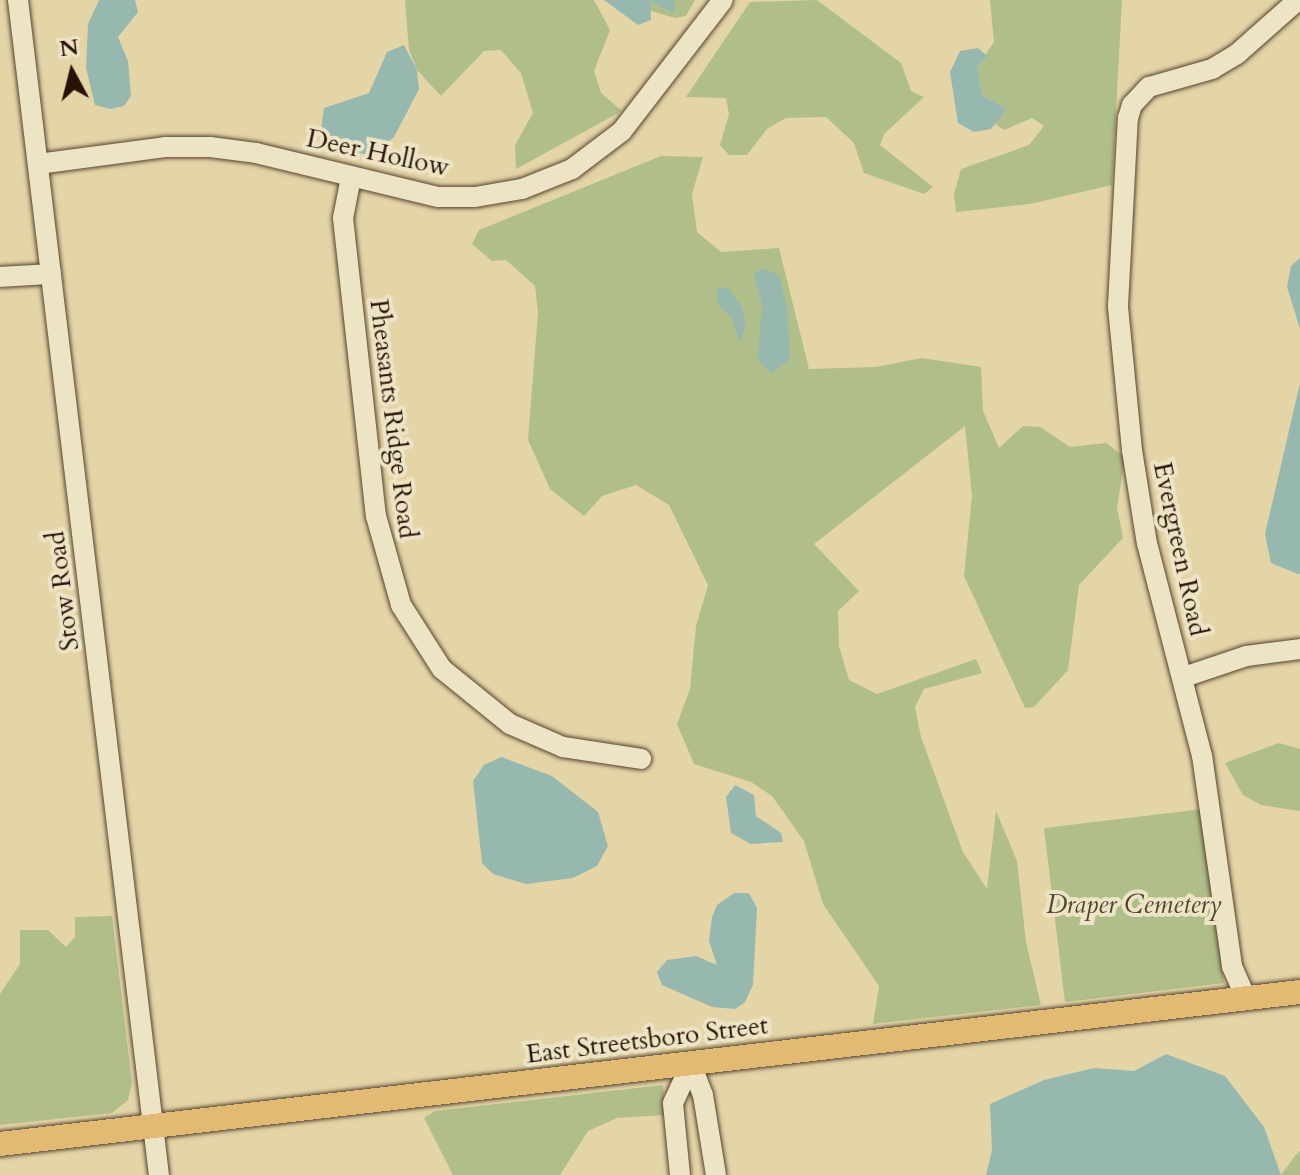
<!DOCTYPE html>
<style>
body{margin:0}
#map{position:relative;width:1300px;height:1175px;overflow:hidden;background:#e4d5a7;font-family:Cardo,serif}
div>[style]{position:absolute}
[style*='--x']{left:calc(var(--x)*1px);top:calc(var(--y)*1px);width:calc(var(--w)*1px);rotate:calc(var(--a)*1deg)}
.green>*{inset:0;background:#b0be8a}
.water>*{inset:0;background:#97b8ae}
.roads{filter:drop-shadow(0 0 2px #56442e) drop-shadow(0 0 2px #56442e)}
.minor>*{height:20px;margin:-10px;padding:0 10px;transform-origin:10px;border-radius:10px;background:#ede4c6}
.major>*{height:24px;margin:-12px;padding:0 12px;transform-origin:12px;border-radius:12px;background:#e2ba74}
span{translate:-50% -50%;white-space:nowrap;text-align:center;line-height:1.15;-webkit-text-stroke:8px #ede4c6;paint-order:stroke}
.street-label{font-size:26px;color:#271305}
.park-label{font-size:26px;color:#50462d;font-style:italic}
.north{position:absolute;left:32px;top:32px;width:80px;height:80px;-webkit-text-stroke:6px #ede4c6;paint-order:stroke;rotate:353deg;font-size:22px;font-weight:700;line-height:32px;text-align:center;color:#271305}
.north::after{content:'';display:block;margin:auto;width:28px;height:36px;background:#271305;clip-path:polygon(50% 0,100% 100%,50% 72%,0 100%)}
</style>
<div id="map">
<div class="green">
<i style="clip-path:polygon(405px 0,594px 0,610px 30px,594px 71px,601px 93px,622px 111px,516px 169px,515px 145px,533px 113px,521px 73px,501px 50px,484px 51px,441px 96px,417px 70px,409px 50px)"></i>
<i style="clip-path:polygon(614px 0,695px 0,686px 16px,675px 18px)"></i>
<i style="clip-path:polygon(817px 0,901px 63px,911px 91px,924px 97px,884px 134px,880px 145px,933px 187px,924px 194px,864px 173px,854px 143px,826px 117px,786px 118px,767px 129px,747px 155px,729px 155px,720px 145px,729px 114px,726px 98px,686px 97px,750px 2px)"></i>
<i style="clip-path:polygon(990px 0,1122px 0,1112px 185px,1030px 204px,956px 212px,954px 194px,961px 169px,1029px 145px,1044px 126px,1032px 118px,1004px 130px,995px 124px,1007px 109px,982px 95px,977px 67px,994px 42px)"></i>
<i style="clip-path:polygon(661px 156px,703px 157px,692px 194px,697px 232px,721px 252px,779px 248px,809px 369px,876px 367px,922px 358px,981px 367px,983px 411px,999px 448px,1023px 426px,1040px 427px,1070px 447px,1106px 443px,1125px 457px,1117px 508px,1123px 538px,1079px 585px,1068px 670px,1034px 707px,1025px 708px,964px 576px,972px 496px,965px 426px,814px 544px,859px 591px,838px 611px,839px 646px,849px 680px,877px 694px,976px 659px,982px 673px,924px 689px,915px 707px,921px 737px,963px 852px,987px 889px,996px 811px,1017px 861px,1026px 942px,1041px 1005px,873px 1024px,879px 986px,823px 904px,804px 841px,772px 796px,751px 782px,694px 764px,677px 724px,690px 689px,696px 626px,708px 585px,669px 505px,636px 485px,602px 496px,584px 516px,550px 489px,528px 440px,538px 312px,535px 286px,506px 260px,492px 261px,472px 244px,479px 230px)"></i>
<i style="clip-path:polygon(1279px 743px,1300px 749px,1300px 811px,1261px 805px,1243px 795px,1225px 763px)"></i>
<i style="clip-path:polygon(1203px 809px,1224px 983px,1065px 1002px,1044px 828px)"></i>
<i style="clip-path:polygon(112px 916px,132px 1083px,128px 1100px,112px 1113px,0 1125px,0 994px,20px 964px,20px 930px,48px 930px,66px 947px,75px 937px,75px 917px)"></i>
<i style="clip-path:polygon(663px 1085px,665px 1115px,617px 1118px,588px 1131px,560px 1175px,453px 1175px,424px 1118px,435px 1111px)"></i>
<i style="clip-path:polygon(1300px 1151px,1300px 1175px,1281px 1175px,1295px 1156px)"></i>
</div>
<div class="water">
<i style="clip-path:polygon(99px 0,135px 0,138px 12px,118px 37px,128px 61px,131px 96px,124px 106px,110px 109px,95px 105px,86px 68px,88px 24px)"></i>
<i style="clip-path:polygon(604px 0,674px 0,675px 8px,674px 13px,650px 1px,651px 20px,638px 25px)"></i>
<i style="clip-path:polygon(404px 45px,417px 70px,419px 89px,394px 137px,370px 156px,330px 144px,321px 130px,324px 108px,369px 93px,387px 52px)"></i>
<i style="clip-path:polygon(978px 48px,987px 56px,977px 67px,982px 95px,1007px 109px,991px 129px,974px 132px,958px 123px,950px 72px,960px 51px)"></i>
<i style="clip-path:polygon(1300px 258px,1300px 329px,1287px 287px,1291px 266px)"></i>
<i style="clip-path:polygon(761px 268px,779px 275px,787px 307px,790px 359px,771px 374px,758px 359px,762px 305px,754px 275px)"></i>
<i style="clip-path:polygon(717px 287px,728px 288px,742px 308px,746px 326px,740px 342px,731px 317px,718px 305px)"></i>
<i style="clip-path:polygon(1300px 383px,1300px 574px,1298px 574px,1271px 563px,1265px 534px)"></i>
<i style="clip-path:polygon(501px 757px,552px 776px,598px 812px,608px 846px,597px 866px,573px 878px,526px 884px,493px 874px,482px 863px,473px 781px,484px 765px)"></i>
<i style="clip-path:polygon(735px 785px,754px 795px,756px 816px,781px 833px,783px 842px,751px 844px,731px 833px,726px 797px)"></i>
<i style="clip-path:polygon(734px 893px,749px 893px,757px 908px,753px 985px,745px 1002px,735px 1009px,712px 1007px,662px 985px,657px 972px,667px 960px,696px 956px,717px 965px,709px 941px,712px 917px,717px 905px)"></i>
<i style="clip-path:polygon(1166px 1054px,1225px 1076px,1264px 1127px,1281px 1175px,986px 1175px,992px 1150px,990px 1104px,1044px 1080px,1094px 1068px,1134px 1071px)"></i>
</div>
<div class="roads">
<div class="minor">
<i style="--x:18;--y:0;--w:1183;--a:83.16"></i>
<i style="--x:38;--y:164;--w:128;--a:-7.6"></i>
<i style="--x:165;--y:147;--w:45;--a:0"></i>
<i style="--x:210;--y:147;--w:46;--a:7.4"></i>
<i style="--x:256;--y:153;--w:187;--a:13.6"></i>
<i style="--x:438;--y:197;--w:37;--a:0"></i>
<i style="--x:475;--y:197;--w:48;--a:-9.7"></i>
<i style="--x:522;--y:189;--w:54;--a:-21.8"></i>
<i style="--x:572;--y:169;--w:63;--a:-37.2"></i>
<i style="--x:622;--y:131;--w:165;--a:-52.4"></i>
<i style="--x:351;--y:177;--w:42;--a:101"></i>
<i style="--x:343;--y:218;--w:300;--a:83.7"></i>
<i style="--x:376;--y:516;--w:92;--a:74.3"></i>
<i style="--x:401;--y:605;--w:76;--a:57.4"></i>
<i style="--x:442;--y:669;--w:87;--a:39"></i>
<i style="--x:510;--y:724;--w:58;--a:23.5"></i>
<i style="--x:563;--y:747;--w:79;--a:8.7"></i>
<i style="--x:0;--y:277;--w:51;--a:-3.4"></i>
<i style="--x:1184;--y:677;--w:65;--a:-18.7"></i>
<i style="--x:1246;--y:656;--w:54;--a:-7.4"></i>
<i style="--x:1246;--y:998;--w:35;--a:-114"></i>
<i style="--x:1232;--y:966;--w:212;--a:-98.1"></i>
<i style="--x:1202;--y:756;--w:219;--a:-104.5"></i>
<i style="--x:1147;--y:544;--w:95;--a:-99.1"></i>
<i style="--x:1132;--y:450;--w:145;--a:-95.6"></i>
<i style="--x:1118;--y:306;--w:188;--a:-87"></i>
<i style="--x:1128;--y:118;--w:14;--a:-73"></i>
<i style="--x:1132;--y:105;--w:25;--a:-47"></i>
<i style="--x:1149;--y:87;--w:66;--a:-15.9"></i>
<i style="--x:1212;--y:69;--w:29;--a:-31"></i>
<i style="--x:1237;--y:54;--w:81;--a:-41.5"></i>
<i style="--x:691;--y:1064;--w:33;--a:69"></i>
<i style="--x:703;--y:1095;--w:81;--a:80.8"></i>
<i style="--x:680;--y:1175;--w:72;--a:-95.6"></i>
<i style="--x:673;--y:1103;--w:43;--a:-65.2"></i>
</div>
<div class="major">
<i style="--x:0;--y:1144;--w:1309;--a:-6.67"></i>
</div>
</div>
<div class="street-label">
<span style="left:378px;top:153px;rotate:12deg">Deer Hollow</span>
<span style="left:393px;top:419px;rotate:83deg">Pheasants Ridge Road</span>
<span style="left:1180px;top:549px;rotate:78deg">Evergreen Road</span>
<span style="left:63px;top:591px;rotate:-97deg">Stow Road</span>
<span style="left:647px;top:1040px;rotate:-7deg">East Streetsboro Street</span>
</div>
<div class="park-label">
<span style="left:1134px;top:905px">Draper Cemetery</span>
</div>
<div class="north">N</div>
</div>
